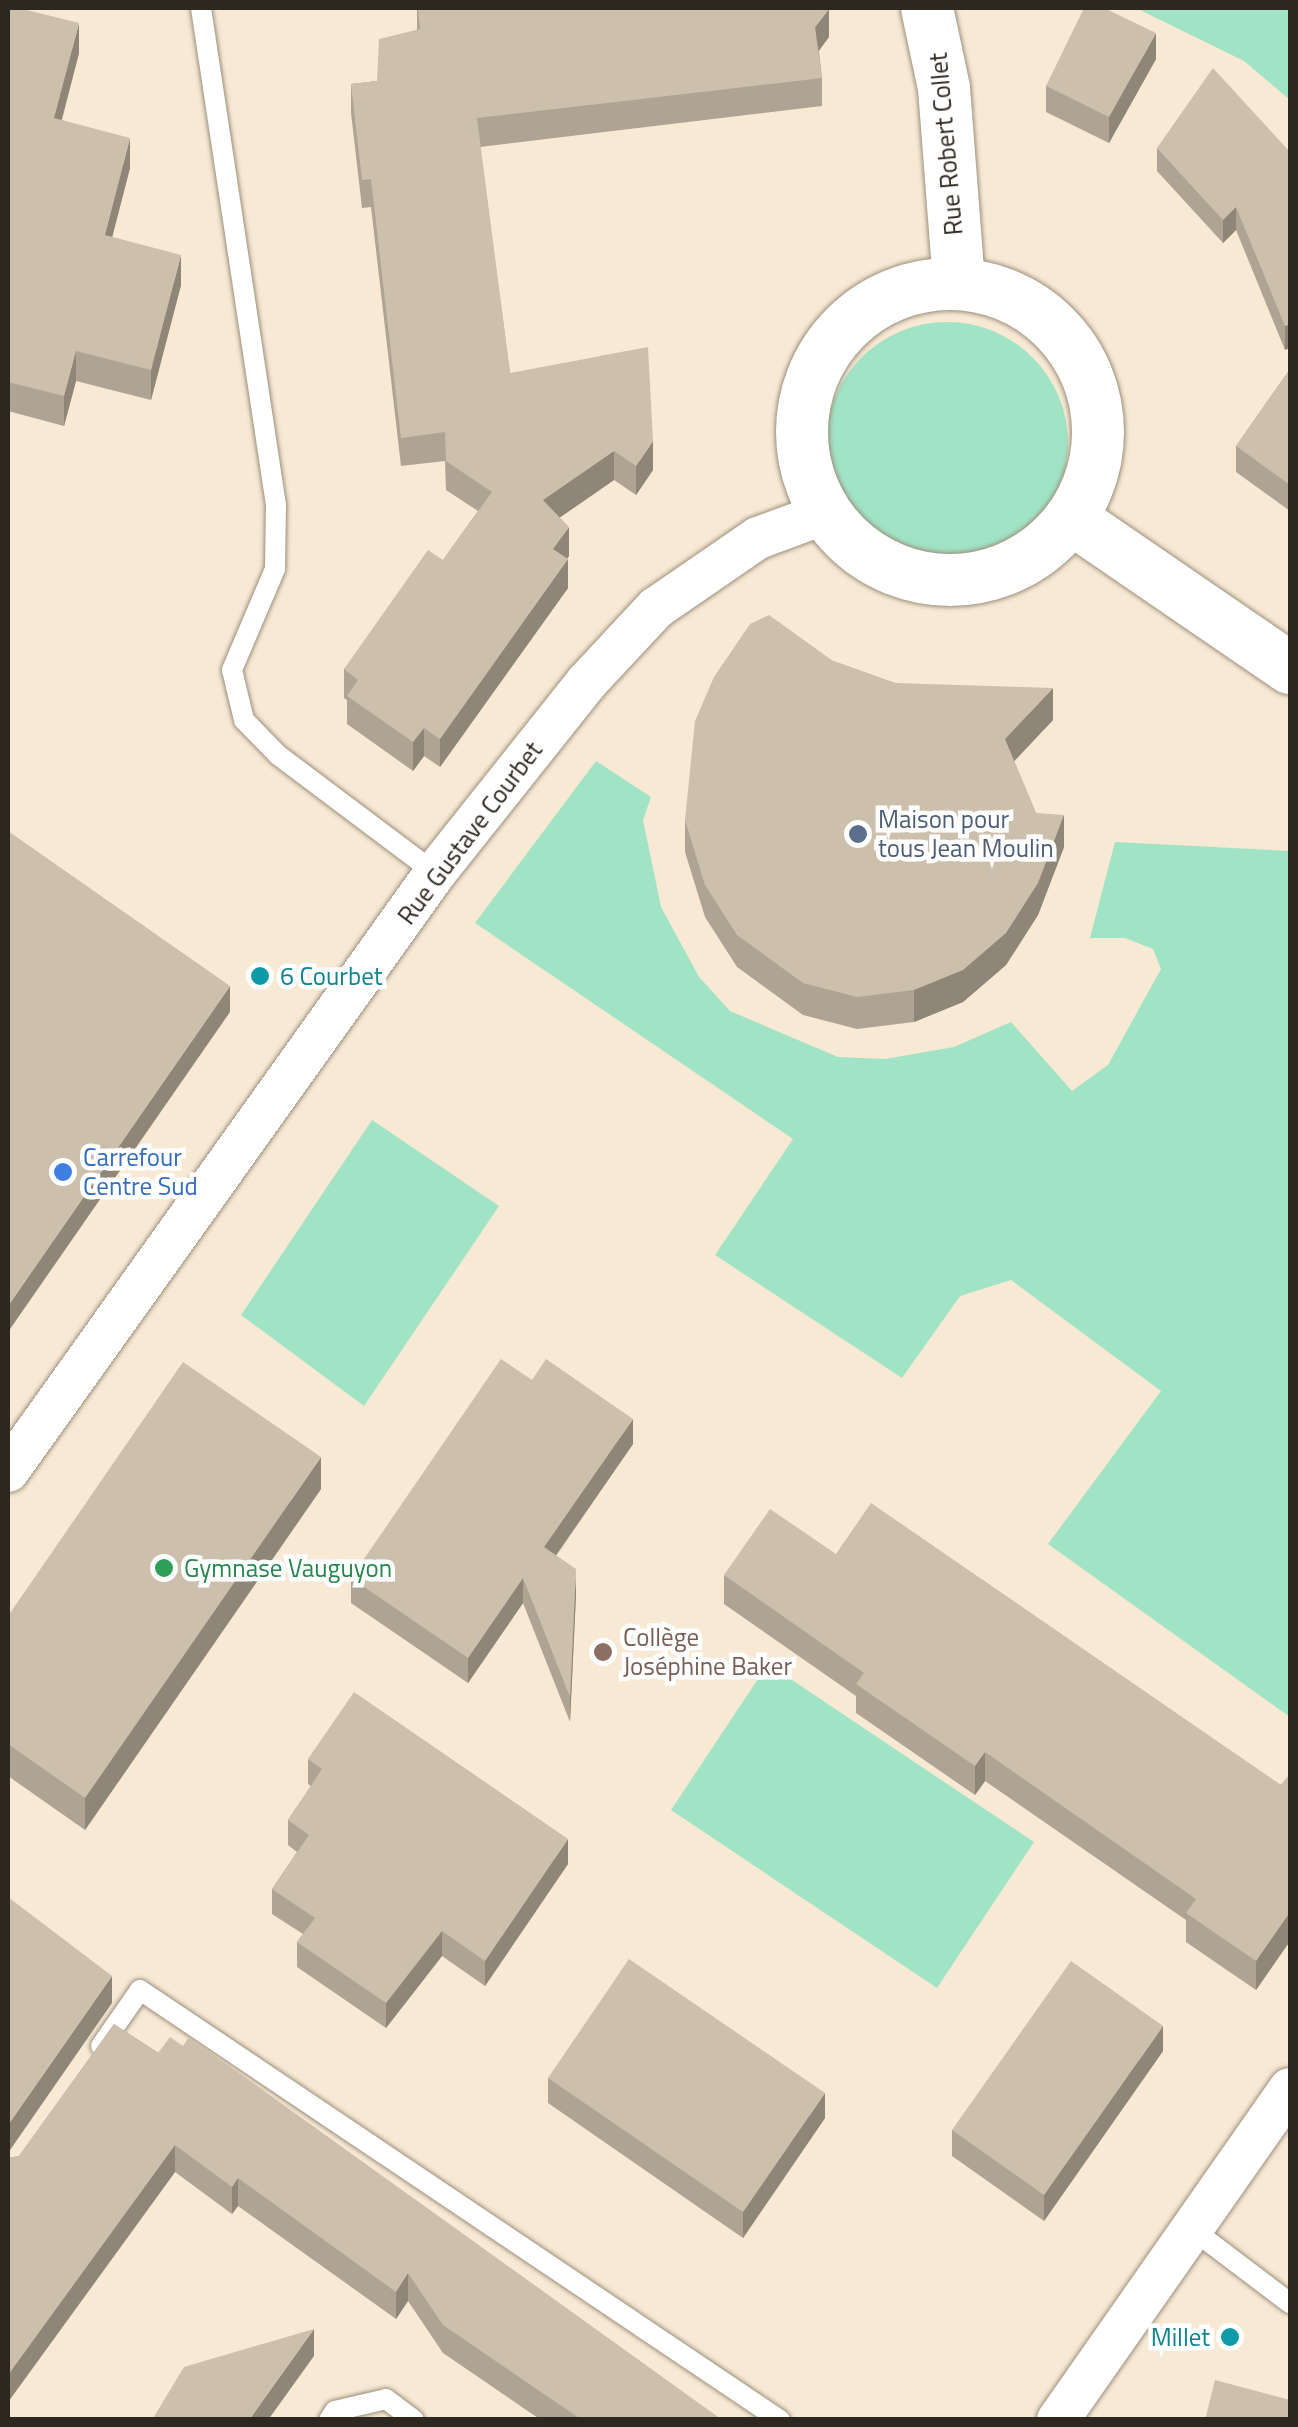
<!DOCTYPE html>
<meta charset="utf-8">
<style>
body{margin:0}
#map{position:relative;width:1298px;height:2427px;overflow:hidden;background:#f7e9d4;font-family:"Titillium Web",sans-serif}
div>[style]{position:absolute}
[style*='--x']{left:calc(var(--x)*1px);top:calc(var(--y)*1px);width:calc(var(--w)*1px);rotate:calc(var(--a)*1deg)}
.green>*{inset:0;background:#a0e3c5}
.round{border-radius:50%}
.roads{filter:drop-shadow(0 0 2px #9b8f7c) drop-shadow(0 0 2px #9b8f7c)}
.service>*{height:20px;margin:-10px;padding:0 10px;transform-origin:10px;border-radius:10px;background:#fff}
.minor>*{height:42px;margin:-21px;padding:0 21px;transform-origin:21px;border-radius:21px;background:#fff}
.tertiary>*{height:52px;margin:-26px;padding:0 26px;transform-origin:26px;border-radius:26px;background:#fff}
.tertiary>.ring{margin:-26px;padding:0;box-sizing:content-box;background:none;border:52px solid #fff;border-radius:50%}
.wall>*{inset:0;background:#afa493}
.shaded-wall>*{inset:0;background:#8f8678}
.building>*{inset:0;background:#ccbfab}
.dots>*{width:28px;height:28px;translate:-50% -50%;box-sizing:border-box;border:5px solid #fff;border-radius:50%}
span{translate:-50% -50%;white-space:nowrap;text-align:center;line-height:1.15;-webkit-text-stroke:9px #fff;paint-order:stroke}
.street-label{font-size:25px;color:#2c271f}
.service-label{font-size:25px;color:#4e5e75}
.left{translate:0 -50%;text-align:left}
.culture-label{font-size:25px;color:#0d838f}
.right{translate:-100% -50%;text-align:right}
.shop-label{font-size:25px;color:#366cbe}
.leisure-label{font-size:25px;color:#27864d}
.education-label{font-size:25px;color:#785e54}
.frame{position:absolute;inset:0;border:10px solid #2c271f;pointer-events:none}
</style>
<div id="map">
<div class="green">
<i style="clip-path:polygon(1136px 8px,1290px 8px,1290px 100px,1244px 61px)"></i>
<i class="round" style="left:826px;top:322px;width:242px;height:242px"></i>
<i style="clip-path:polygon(596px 761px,651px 797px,643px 820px,661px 907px,699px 977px,730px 1011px,838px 1057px,885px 1059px,954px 1047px,1011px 1022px,1072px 1091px,1108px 1065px,1161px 969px,1153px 949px,1125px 938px,1090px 938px,1115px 842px,1290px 851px,1290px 1717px,1048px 1544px,1161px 1391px,1011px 1280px,960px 1296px,902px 1378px,715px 1255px,793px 1139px,475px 923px)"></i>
<i style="clip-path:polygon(372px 1120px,499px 1206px,364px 1406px,241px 1315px)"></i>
<i style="clip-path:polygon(768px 1664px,1034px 1842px,937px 1988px,671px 1810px)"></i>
</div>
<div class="roads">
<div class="service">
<i style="--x:201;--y:8;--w:503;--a:81.42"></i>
<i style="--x:276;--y:505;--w:64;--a:90.9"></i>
<i style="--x:275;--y:569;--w:110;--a:113.1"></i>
<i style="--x:232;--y:670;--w:51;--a:76.5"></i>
<i style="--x:244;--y:720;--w:49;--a:45.8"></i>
<i style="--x:278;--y:755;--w:196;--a:36.9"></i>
<i style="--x:101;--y:2046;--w:68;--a:-55.1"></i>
<i style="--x:140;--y:1990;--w:771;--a:33.9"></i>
<i style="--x:1192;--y:2229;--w:123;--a:37.1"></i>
<i style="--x:329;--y:2420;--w:11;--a:-56"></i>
<i style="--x:335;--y:2411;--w:52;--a:-13.2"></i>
<i style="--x:386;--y:2399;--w:35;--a:37"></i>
</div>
<div class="minor">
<i style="--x:8;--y:1471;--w:735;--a:-54.47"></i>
<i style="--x:435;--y:873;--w:243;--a:-51.5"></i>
<i style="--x:586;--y:683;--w:103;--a:-47"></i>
<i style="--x:656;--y:608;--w:124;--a:-34.5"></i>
<i style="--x:758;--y:538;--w:72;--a:-20.2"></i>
<i style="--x:1058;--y:2420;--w:404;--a:-55"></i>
</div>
<div class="tertiary">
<i style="--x:927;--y:8;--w:82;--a:78"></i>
<i style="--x:944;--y:88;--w:196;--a:85.6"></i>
<i class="ring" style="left:802px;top:284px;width:244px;height:244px"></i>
<i style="--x:1072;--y:519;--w:264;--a:34.4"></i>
</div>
</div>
<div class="wall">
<i style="clip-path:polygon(8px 8px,79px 53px,62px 120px,130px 168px,112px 237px,181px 285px,151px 400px,76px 381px,64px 426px,8px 411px)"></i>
<i style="clip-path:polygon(417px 8px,829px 37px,819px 51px,822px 78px,822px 106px,480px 147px,510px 373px,653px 470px,636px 495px,614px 480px,559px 518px,569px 556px,567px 559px,568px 588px,440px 767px,424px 756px,413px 771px,347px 724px,347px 700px,344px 698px,344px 669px,443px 560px,478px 511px,446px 490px,445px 461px,401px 466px,371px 207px,362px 208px,351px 113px,351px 84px,377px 81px,417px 30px)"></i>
<i style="clip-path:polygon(1156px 59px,1109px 143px,1046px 112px,1046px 86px)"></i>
<i style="clip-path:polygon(1157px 148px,1290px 152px,1285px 350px,1236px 230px,1223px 243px,1157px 171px)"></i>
<i style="clip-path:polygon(1290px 369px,1290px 511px,1236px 472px,1236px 446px)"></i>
<i style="clip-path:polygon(833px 661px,895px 683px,1053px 720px,1014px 761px,1036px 813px,1064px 847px,1038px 915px,1006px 965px,963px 1002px,914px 1022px,857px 1029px,803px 1015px,737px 967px,705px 917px,685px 852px,685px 820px)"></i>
<i style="clip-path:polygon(532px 1380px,633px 1444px,556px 1556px,576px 1594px,570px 1722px,523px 1603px,468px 1683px,351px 1603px,351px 1578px)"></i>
<i style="clip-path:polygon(321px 1489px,85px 1830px,8px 1776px,8px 1616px)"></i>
<i style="clip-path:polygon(836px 1554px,1281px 1785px,1290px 1774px,1290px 1941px,1256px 1990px,1186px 1942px,1186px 1920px,985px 1781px,975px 1795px,856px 1713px,856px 1696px,724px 1604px,724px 1575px)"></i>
<i style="clip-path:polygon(308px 1759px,568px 1864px,485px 1986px,442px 1956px,386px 2028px,297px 1967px,297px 1942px,303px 1934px,272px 1914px,272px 1889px,297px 1852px,288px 1845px,288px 1820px,311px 1786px,308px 1784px)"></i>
<i style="clip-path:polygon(114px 2024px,721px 2420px,541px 2420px,443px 2353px,408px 2301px,396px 2319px,238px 2206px,232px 2214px,175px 2172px,8px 2402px,8px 2158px,19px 2156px)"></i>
<i style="clip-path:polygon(1163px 2051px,1044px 2221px,952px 2156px,952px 2130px)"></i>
<i style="clip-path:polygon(548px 2078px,825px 2118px,743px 2238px,548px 2103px)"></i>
</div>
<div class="shaded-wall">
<i style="clip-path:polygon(829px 9px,829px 37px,815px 55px,815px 27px)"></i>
<i style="clip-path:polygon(79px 23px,79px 53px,54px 148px,54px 118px)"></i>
<i style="clip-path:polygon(1156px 33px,1156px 59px,1109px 143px,1109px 117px)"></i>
<i style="clip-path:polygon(130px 138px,130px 168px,105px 265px,105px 235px)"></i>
<i style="clip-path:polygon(1236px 207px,1236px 230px,1223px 243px,1223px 220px)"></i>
<i style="clip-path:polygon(181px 255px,181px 285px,151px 400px,151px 370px)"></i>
<i style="clip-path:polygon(1290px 324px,1290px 348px,1285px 350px,1285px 326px)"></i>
<i style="clip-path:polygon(76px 351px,76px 381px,64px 426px,64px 396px)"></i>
<i style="clip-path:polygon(653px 441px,653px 470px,636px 495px,636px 466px)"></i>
<i style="clip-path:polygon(614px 451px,614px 480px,543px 529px,543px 500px)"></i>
<i style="clip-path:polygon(569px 527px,569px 556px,553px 577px,553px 549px)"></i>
<i style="clip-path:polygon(568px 559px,568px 588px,440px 767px,440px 739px)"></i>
<i style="clip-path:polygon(1053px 688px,1053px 720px,1005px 771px,1005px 739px)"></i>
<i style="clip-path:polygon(424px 728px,424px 756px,413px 771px,413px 742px)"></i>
<i style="clip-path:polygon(1064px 815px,1064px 847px,1038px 915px,1006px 965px,963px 1002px,914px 1022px,914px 990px)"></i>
<i style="clip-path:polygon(230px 986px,230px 1012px,8px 1332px,8px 1306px)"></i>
<i style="clip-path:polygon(633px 1419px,633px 1444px,544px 1572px,544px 1547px)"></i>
<i style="clip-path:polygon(321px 1457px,321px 1489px,85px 1830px,85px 1798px)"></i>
<i style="clip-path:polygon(576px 1569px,576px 1594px,570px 1722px,570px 1697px)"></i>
<i style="clip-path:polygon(523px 1578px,523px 1603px,468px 1683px,468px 1658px)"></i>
<i style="clip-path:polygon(985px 1752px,985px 1781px,975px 1795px,975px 1766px)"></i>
<i style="clip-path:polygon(568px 1839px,568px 1864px,485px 1986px,485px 1961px)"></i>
<i style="clip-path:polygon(1290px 1912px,1290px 1941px,1256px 1990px,1256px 1961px)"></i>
<i style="clip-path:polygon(442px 1931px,442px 1956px,386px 2028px,386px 2003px)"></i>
<i style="clip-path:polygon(112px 1976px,112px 2003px,8px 2153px,8px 2125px)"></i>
<i style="clip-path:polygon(1163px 2026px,1163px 2051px,1044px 2221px,1044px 2195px)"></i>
<i style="clip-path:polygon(825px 2093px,825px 2118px,743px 2238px,743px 2212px)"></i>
<i style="clip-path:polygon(175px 2145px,175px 2172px,8px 2402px,8px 2375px)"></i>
<i style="clip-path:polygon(238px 2178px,238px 2206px,232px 2214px,232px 2187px)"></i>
<i style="clip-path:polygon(408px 2273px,408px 2301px,396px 2319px,396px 2292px)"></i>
<i style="clip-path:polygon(314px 2329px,314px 2356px,268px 2420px,249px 2420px)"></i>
</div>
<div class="building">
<i style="clip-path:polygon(8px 8px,19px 8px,79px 23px,54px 118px,130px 138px,105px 235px,181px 255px,151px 370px,76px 351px,64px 396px,8px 382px)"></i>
<i style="clip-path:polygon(418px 8px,829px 9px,815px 27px,822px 78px,477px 118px,510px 373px,648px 347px,653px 441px,636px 466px,614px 451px,543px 500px,569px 527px,553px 549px,568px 559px,440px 739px,424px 728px,413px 742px,347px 696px,358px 680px,344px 669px,428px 550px,443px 560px,492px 492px,446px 461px,445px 432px,401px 438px,371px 179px,362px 180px,351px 84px,377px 81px,379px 39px,420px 29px)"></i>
<i style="clip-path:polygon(1084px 8px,1104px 8px,1156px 33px,1109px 117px,1046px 86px)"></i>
<i style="clip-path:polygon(1213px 68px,1290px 152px,1290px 324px,1285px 326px,1236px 207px,1223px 220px,1157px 148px)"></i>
<i style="clip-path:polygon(1290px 369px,1290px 485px,1236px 446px)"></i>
<i style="clip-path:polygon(769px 615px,833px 661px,895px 683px,1053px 688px,1005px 739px,1036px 813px,1064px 815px,1038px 883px,1006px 933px,963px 970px,914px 990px,857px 997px,803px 983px,737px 935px,705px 885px,685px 820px,695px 721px,714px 677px,750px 624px)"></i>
<i style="clip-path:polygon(8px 831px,230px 986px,8px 1306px)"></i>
<i style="clip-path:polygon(501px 1359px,532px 1380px,546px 1359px,633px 1419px,544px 1547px,576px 1569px,570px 1697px,523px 1578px,468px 1658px,351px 1578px)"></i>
<i style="clip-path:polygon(183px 1362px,321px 1457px,85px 1798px,8px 1744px,8px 1616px)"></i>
<i style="clip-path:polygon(871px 1503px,1281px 1785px,1290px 1774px,1290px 1912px,1256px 1961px,1186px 1913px,1196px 1899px,985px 1752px,975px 1766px,856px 1684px,864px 1673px,724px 1575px,770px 1509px,836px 1554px)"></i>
<i style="clip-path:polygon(354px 1692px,568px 1839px,485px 1961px,442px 1931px,386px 2003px,297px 1942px,315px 1918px,272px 1889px,309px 1835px,288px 1820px,322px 1769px,308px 1759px)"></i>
<i style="clip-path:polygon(8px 1897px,112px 1976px,8px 2125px)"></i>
<i style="clip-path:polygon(629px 1959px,825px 2093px,743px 2212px,548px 2078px)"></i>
<i style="clip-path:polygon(1071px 1961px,1163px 2026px,1044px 2195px,952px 2130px)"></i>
<i style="clip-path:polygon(114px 2024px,158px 2053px,170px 2037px,183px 2046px,189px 2037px,721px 2419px,582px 2420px,443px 2325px,408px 2273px,396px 2292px,238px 2178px,232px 2187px,175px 2145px,8px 2375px,8px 2158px,19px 2156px)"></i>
<i style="clip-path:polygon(314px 2329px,249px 2420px,152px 2420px,184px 2367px)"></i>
<i style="clip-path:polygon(1215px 2380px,1290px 2400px,1288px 2420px,1205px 2420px)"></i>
</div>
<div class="dots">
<i style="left:858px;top:834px;background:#5c6f8a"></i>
<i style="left:260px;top:976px;background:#0f9aa8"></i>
<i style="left:63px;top:1172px;background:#3f7fe0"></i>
<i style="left:164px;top:1568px;background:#2e9e5b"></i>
<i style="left:603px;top:1652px;background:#8d6e63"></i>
<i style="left:1230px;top:2337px;background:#0f9aa8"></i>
</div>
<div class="street-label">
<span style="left:946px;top:144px;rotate:-95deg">Rue Robert Collet</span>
<span style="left:470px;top:833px;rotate:-53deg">Rue Gustave Courbet</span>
</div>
<div class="service-label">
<span class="left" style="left:878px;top:834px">Maison pour<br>tous Jean Moulin</span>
</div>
<div class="culture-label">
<span class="left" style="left:280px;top:976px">6 Courbet</span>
<span class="right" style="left:1210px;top:2337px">Millet</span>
</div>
<div class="shop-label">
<span class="left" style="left:83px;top:1172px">Carrefour<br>Centre Sud</span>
</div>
<div class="leisure-label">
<span class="left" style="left:184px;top:1568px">Gymnase Vauguyon</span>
</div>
<div class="education-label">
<span class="left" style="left:623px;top:1652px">Collège<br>Joséphine Baker</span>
</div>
<div class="frame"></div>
</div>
